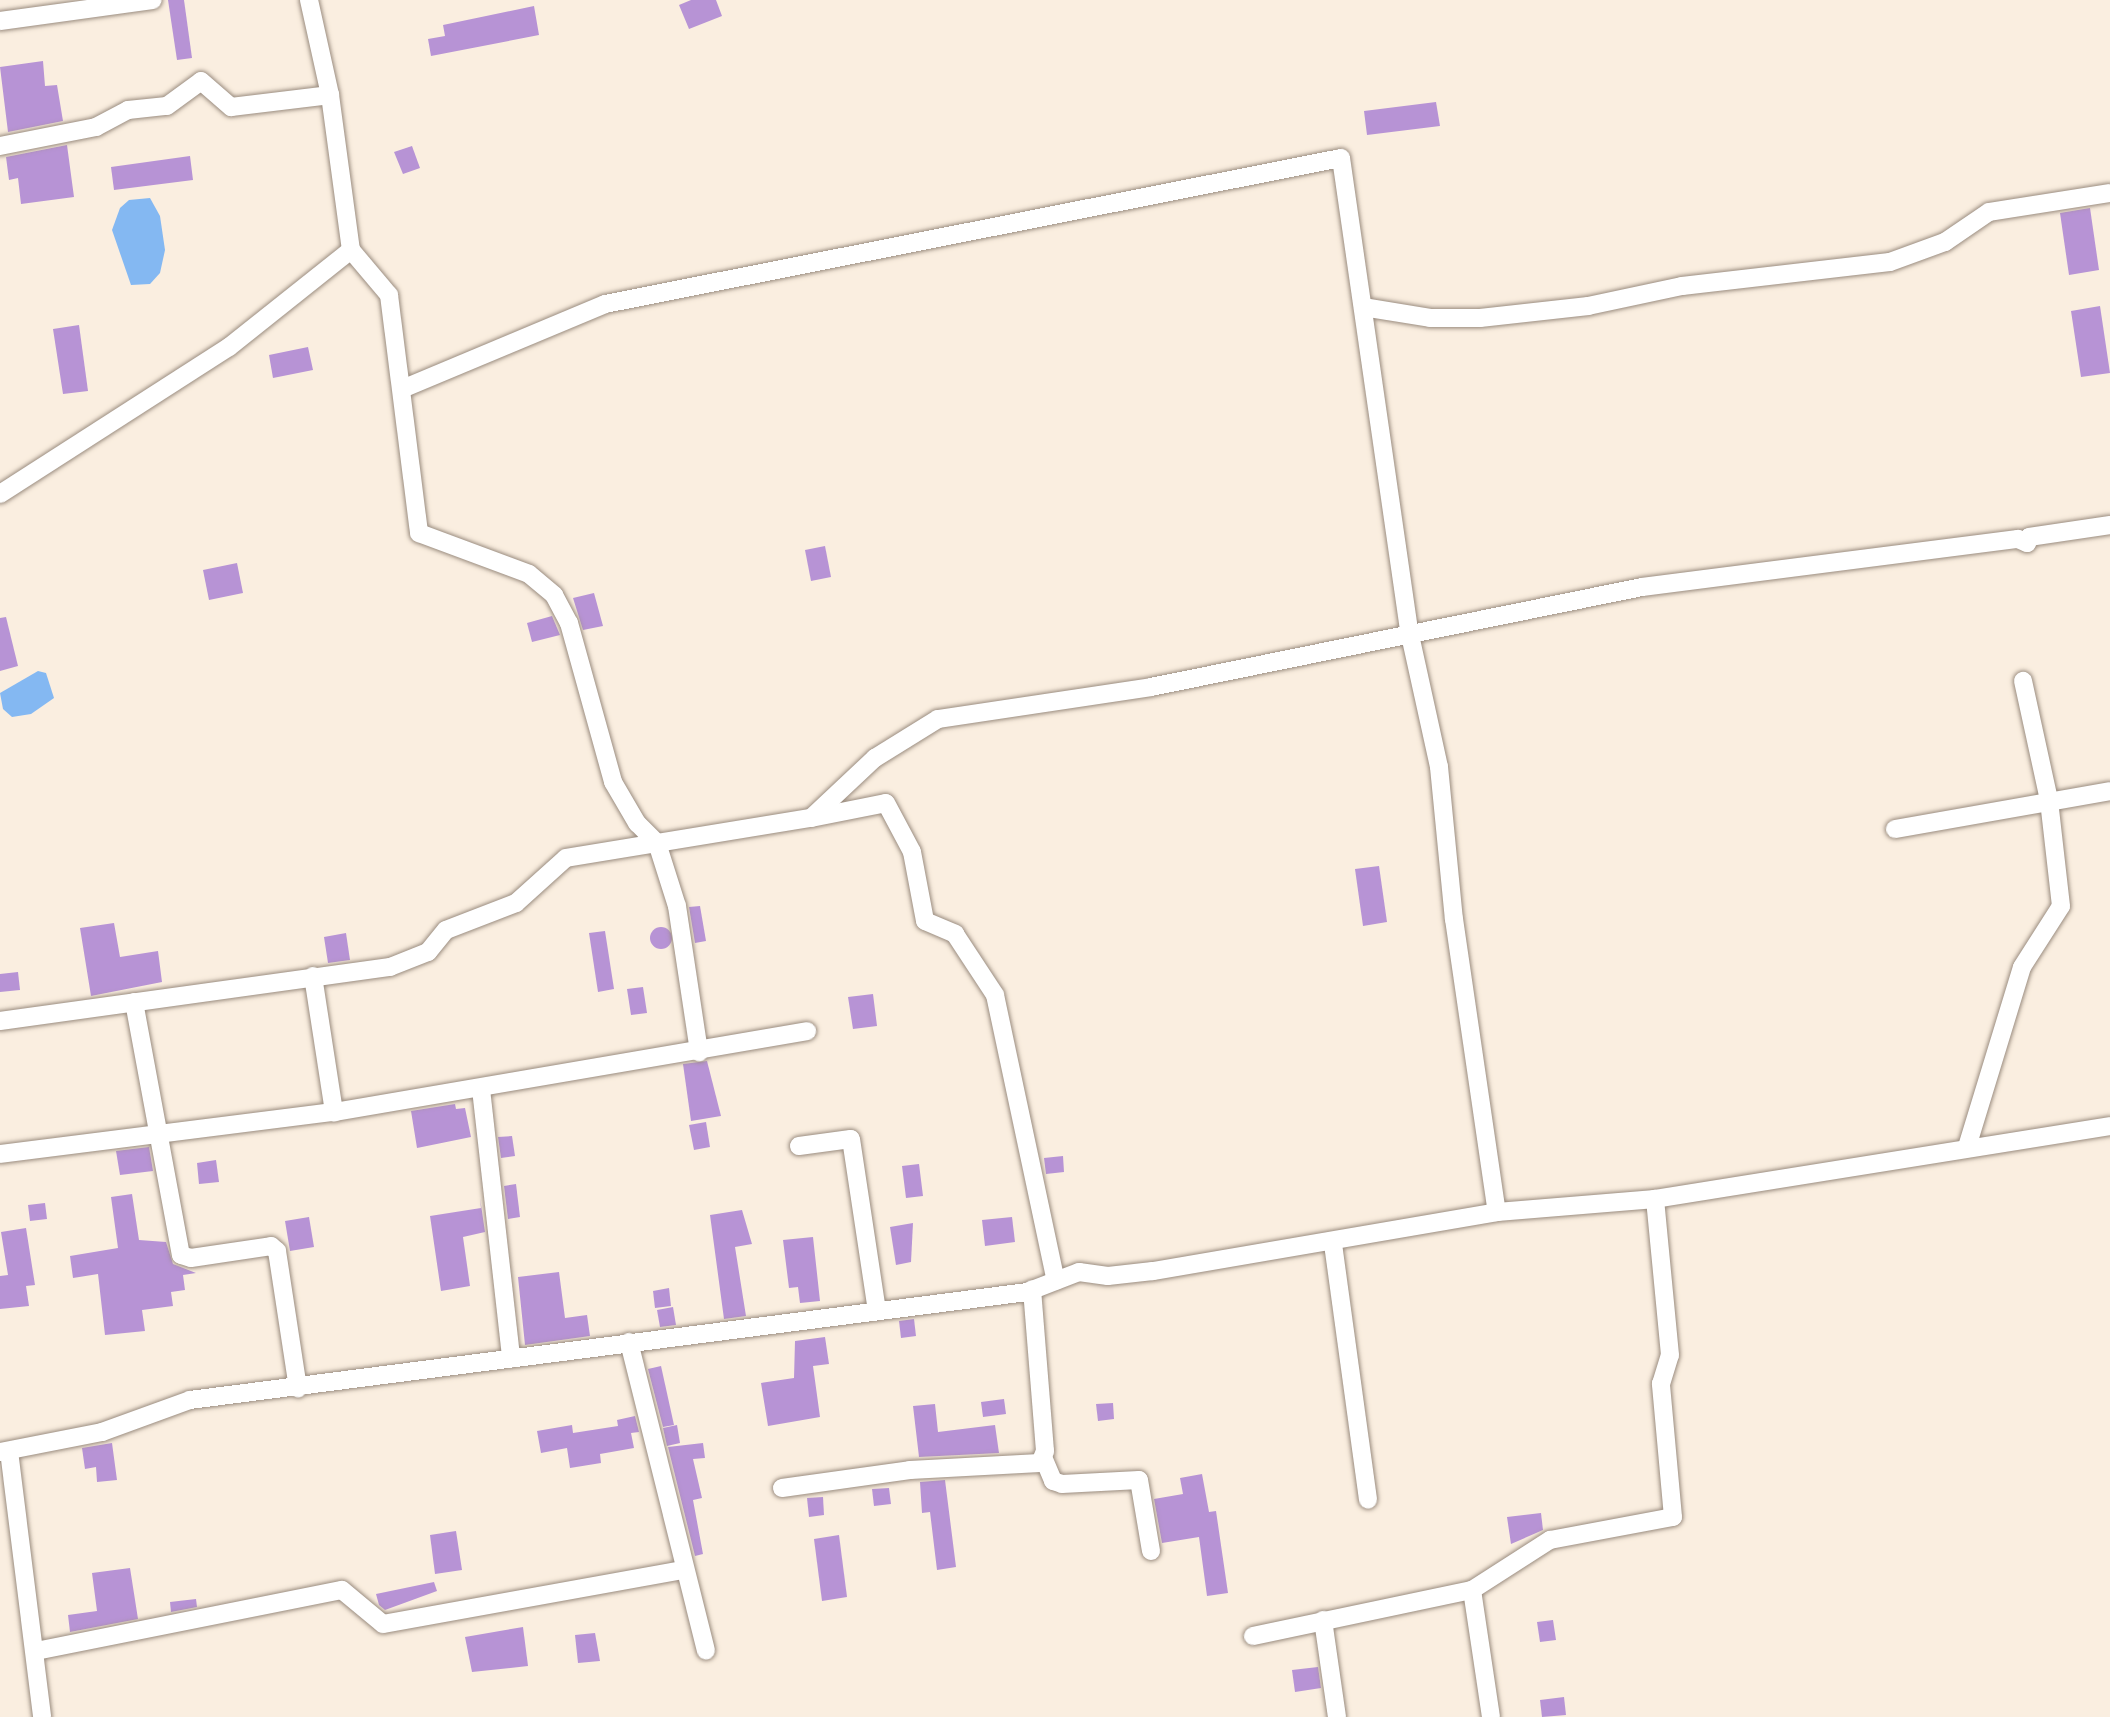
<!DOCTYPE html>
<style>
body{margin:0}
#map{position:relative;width:2110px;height:1717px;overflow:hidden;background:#faeee0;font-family:"EB Garamond",serif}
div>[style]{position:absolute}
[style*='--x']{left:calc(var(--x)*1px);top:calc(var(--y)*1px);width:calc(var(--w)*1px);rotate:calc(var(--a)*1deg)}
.water>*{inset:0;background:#84b8f2}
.building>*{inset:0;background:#b793d5}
.round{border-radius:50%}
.roads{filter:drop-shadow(0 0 2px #9a8c7f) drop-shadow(0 0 2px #9a8c7f)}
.street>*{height:18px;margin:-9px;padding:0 9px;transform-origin:9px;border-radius:9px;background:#fff}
span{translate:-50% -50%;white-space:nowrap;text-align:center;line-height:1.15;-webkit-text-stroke:6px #fff;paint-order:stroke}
</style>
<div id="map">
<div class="water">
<i style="clip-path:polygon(150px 198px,160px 216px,165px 250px,160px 273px,150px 284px,131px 285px,112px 230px,120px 208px,129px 200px)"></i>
<i style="clip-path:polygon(38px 671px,46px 673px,54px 698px,31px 714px,12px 717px,3px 709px,0 693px)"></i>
</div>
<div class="building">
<i style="clip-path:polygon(168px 0,184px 0,192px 58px,177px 60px)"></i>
<i style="clip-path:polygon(691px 0,716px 0,722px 16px,689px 29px,679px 5px)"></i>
<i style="clip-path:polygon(534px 6px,539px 35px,431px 56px,428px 39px,445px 36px,443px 25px)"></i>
<i style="clip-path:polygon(43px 61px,45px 86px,57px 85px,63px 121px,8px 132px,0 67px)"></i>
<i style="clip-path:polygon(1436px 102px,1440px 126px,1367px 135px,1364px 111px)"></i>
<i style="clip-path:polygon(67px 145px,74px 197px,21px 204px,18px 178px,9px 180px,6px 157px)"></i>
<i style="clip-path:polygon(412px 146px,420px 168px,403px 174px,394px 152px)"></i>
<i style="clip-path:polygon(190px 156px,193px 180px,114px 190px,111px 167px)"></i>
<i style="clip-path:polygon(2090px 208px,2099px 270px,2069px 275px,2060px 213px)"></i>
<i style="clip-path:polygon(2100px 306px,2110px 373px,2081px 377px,2071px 311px)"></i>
<i style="clip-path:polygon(79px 325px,88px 391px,63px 394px,53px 329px)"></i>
<i style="clip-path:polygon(308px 347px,313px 370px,273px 378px,269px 355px)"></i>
<i style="clip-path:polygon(825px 546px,831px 577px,811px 581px,805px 550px)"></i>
<i style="clip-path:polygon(237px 563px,243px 593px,209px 600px,203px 570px)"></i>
<i style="clip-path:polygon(594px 593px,603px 626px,583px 630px,573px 598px)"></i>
<i style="clip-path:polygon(552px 616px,560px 635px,532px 642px,527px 623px)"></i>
<i style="clip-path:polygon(6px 617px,18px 666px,0 671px,0 618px)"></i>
<i style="clip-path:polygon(1379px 866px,1387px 922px,1363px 926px,1355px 869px)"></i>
<i style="clip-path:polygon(700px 906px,706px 941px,695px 943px,689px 907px)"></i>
<i style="clip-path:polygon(114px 923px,120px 957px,158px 951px,162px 982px,91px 996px,80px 928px)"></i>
<i class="round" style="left:650px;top:927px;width:22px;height:22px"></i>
<i style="clip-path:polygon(605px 931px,614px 989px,598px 992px,589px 933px)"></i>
<i style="clip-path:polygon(346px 933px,350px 960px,328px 963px,324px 937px)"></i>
<i style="clip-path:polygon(18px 972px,20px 990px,0 992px,0 974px)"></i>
<i style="clip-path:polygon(643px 987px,647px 1013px,631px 1015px,627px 989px)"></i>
<i style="clip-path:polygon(873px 994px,877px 1026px,853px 1029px,848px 997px)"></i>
<i style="clip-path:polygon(707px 1061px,721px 1116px,691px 1121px,683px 1064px)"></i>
<i style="clip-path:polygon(455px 1104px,456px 1109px,465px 1108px,471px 1137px,417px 1148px,411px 1111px)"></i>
<i style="clip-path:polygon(706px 1122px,710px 1147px,694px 1150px,689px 1125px)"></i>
<i style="clip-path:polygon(512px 1136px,515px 1156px,501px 1158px,498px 1137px)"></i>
<i style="clip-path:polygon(149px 1147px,153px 1171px,120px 1175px,116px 1151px)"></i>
<i style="clip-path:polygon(1063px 1156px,1064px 1172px,1046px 1174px,1044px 1158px)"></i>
<i style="clip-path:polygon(216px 1160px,219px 1182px,199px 1184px,197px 1163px)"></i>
<i style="clip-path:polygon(919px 1164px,923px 1196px,906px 1198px,902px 1166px)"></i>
<i style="clip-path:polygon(516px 1184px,520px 1217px,508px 1219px,504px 1186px)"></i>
<i style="clip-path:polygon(132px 1194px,139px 1240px,166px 1242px,173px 1264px,196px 1273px,183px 1275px,185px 1290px,171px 1292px,173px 1306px,142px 1310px,145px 1331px,105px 1335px,98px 1274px,73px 1278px,70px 1256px,118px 1248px,111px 1197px)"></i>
<i style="clip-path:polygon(480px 1198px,485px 1232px,463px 1237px,470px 1286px,441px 1291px,430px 1216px,481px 1208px)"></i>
<i style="clip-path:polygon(45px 1203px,47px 1219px,30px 1221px,28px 1205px)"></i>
<i style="clip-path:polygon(742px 1210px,752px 1244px,735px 1247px,746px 1316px,724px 1319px,710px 1215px)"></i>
<i style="clip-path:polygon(309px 1217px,314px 1247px,290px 1251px,285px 1221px)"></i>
<i style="clip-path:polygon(1012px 1217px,1015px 1242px,985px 1246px,982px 1220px)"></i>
<i style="clip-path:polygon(913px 1223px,911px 1262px,896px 1265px,890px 1227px)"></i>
<i style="clip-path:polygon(26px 1228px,35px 1285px,26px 1286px,29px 1306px,0 1309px,0 1276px,8px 1275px,1px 1232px)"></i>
<i style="clip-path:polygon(813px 1237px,820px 1301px,800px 1303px,798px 1287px,789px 1288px,783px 1240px)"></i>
<i style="clip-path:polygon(559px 1272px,565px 1318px,587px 1315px,590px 1336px,525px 1345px,518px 1277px)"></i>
<i style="clip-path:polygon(669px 1288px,671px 1306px,655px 1308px,653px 1291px)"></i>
<i style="clip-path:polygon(673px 1307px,676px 1325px,660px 1327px,657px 1310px)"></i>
<i style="clip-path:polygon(914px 1319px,916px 1336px,901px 1338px,899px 1321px)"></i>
<i style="clip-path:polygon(825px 1337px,829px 1364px,813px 1366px,820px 1417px,768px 1426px,761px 1383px,794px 1378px,795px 1341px)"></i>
<i style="clip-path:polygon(661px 1366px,674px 1425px,663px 1427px,648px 1369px)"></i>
<i style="clip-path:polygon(1004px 1399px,1006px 1414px,983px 1417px,981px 1402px)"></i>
<i style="clip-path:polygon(1113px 1403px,1114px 1419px,1098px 1421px,1096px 1404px)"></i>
<i style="clip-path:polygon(935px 1404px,938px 1432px,995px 1425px,999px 1453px,919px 1457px,913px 1406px)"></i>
<i style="clip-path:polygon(635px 1416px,639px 1432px,631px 1433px,634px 1448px,600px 1454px,601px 1463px,570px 1468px,567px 1448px,541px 1453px,537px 1431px,572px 1425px,573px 1433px,618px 1426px,617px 1420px)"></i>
<i style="clip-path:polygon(677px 1425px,680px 1443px,667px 1446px,663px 1428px)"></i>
<i style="clip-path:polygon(112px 1443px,117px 1480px,97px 1482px,96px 1467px,85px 1469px,82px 1448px)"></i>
<i style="clip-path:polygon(703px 1443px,705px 1458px,693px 1459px,702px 1498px,693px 1500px,703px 1554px,695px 1556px,668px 1447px)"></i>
<i style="clip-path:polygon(1202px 1474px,1209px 1512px,1216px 1511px,1228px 1593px,1207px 1596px,1199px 1537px,1162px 1543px,1154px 1499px,1183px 1494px,1180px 1478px)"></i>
<i style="clip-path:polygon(945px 1480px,956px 1567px,937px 1570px,930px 1512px,922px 1513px,920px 1482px)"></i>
<i style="clip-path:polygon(889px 1488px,891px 1504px,874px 1506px,872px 1489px)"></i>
<i style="clip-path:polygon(823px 1497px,824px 1515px,809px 1517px,807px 1498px)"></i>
<i style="clip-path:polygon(1541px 1513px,1543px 1530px,1511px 1544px,1507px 1517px)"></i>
<i style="clip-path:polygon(456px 1531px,462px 1570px,435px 1574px,430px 1535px)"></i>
<i style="clip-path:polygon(839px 1535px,847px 1597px,822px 1601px,814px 1539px)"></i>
<i style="clip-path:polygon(130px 1568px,138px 1619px,70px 1632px,68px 1615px,97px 1611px,92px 1573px)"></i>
<i style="clip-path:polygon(434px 1582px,437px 1591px,385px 1610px,379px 1605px,376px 1594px)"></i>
<i style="clip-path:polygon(196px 1599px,197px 1607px,171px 1612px,170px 1602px)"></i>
<i style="clip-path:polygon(1553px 1620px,1556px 1640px,1540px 1642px,1537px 1622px)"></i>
<i style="clip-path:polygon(523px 1627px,528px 1666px,472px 1672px,465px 1637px)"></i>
<i style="clip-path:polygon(595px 1633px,600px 1661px,578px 1663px,575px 1635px)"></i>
<i style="clip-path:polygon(1318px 1667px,1321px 1688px,1295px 1692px,1292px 1670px)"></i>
<i style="clip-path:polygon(1564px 1697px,1566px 1715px,1542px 1717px,1540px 1700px)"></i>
</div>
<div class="roads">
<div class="street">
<i style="--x:309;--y:0;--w:97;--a:77.5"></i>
<i style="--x:330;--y:95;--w:156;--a:82.3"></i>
<i style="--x:351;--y:250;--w:59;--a:49.8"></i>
<i style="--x:389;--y:295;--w:240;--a:82.8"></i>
<i style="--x:419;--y:533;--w:117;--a:20.4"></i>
<i style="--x:529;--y:574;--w:33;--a:40"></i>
<i style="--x:554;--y:595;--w:32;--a:62"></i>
<i style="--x:569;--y:623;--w:165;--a:74.5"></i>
<i style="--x:613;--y:782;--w:48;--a:59.7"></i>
<i style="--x:637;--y:823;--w:28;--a:45"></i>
<i style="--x:657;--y:843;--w:66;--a:72.4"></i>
<i style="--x:677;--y:906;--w:148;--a:81.4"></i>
<i style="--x:0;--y:21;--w:154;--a:-7.8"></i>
<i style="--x:0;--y:146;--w:98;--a:-11.2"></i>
<i style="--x:96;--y:127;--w:36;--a:-28"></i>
<i style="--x:128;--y:110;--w:39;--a:-6"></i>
<i style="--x:167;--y:106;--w:42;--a:-36.3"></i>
<i style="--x:201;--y:81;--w:40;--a:41"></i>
<i style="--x:231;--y:107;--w:100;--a:-6.9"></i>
<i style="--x:1363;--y:307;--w:68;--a:9.3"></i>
<i style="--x:1430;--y:318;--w:50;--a:0"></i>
<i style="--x:1480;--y:318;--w:109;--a:-6.3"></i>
<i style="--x:1588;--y:306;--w:96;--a:-12"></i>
<i style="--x:1682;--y:286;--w:209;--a:-6.6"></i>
<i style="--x:1890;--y:262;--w:59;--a:-20"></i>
<i style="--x:1945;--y:242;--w:53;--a:-34.3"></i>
<i style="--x:1989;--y:212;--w:122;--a:-8.9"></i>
<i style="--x:402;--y:389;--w:220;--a:-22.7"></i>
<i style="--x:605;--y:304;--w:750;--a:-11.22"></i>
<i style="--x:1341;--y:158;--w:482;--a:81.8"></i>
<i style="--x:1410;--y:635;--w:135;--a:77.6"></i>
<i style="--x:1439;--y:767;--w:153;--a:84.4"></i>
<i style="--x:1454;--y:919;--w:296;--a:81.7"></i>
<i style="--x:0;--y:494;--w:272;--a:-32.7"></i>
<i style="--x:229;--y:347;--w:156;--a:-38.5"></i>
<i style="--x:811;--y:818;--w:76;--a:-11.3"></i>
<i style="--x:886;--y:803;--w:55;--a:62"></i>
<i style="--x:912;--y:852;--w:70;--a:79.3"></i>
<i style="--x:925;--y:921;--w:33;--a:23"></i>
<i style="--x:955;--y:934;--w:73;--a:56.7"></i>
<i style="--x:995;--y:995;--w:292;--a:78"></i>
<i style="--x:1895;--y:829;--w:218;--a:-10"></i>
<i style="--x:313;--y:976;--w:138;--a:81.2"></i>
<i style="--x:134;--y:1002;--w:257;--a:79.5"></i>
<i style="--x:181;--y:1255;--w:10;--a:17"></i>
<i style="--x:191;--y:1258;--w:81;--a:-8.5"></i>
<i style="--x:271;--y:1246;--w:8;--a:40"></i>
<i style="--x:277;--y:1251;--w:139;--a:81.3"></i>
<i style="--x:0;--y:1021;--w:394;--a:-7.9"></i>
<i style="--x:390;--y:967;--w:41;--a:-21.5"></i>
<i style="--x:428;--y:952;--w:28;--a:-51"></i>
<i style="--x:446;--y:930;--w:75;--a:-21.1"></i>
<i style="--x:516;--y:903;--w:67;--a:-42"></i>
<i style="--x:566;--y:858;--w:248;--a:-9.3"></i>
<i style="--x:811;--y:818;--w:88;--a:-43.2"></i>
<i style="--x:875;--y:758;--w:74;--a:-31.8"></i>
<i style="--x:938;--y:719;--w:215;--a:-8.5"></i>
<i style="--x:1151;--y:687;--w:501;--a:-11.51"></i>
<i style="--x:1642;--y:587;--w:379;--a:-7.3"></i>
<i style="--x:2018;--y:539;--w:10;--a:24"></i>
<i style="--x:2027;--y:543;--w:6;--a:-72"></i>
<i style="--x:2029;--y:537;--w:82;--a:-8.4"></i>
<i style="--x:481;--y:1089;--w:271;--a:83.6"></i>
<i style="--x:799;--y:1146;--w:52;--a:-7.7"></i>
<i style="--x:851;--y:1139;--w:173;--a:81.4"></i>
<i style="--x:1967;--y:1147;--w:188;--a:-73"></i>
<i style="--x:2022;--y:967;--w:72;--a:-57.4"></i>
<i style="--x:2061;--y:906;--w:107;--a:-96.5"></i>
<i style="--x:2049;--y:800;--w:122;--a:-102.3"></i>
<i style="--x:0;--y:1154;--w:337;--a:-7.2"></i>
<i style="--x:334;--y:1112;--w:480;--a:-9.7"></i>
<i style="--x:1333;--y:1244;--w:258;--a:82.2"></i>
<i style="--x:629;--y:1342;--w:318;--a:76"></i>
<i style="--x:9;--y:1451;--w:268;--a:82.9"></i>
<i style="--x:0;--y:1452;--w:104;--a:-11.1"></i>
<i style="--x:102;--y:1432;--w:94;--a:-20"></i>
<i style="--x:190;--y:1400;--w:844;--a:-7.35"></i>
<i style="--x:1027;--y:1292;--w:56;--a:-21"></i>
<i style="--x:1079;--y:1272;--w:29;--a:8"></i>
<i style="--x:1108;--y:1276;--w:45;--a:-6.3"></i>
<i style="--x:1153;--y:1271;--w:349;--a:-9.7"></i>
<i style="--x:1497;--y:1212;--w:159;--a:-4.7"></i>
<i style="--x:1655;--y:1199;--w:461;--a:-9.1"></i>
<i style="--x:1043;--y:1457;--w:26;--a:67"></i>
<i style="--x:1053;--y:1481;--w:9;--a:18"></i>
<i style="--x:1062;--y:1484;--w:77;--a:-3"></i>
<i style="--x:1139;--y:1480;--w:72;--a:80.4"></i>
<i style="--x:782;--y:1488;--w:129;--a:-8"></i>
<i style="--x:910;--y:1470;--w:130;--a:-3.1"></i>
<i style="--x:1040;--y:1463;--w:13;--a:-67"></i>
<i style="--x:1045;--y:1451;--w:162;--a:-94.6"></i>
<i style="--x:1472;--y:1590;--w:128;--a:81.5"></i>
<i style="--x:1323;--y:1620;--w:98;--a:81.8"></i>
<i style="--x:1253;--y:1636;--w:224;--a:-11.9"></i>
<i style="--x:1472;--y:1590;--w:93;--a:-32.7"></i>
<i style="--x:1550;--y:1540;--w:125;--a:-10.6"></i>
<i style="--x:1673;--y:1517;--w:134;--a:-95.2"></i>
<i style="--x:1661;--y:1384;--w:30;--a:-73"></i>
<i style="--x:1670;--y:1355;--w:157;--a:-95.5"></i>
<i style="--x:36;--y:1651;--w:312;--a:-11.3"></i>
<i style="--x:342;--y:1590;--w:53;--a:39.7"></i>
<i style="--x:383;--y:1624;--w:306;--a:-10.2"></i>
</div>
</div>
</div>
